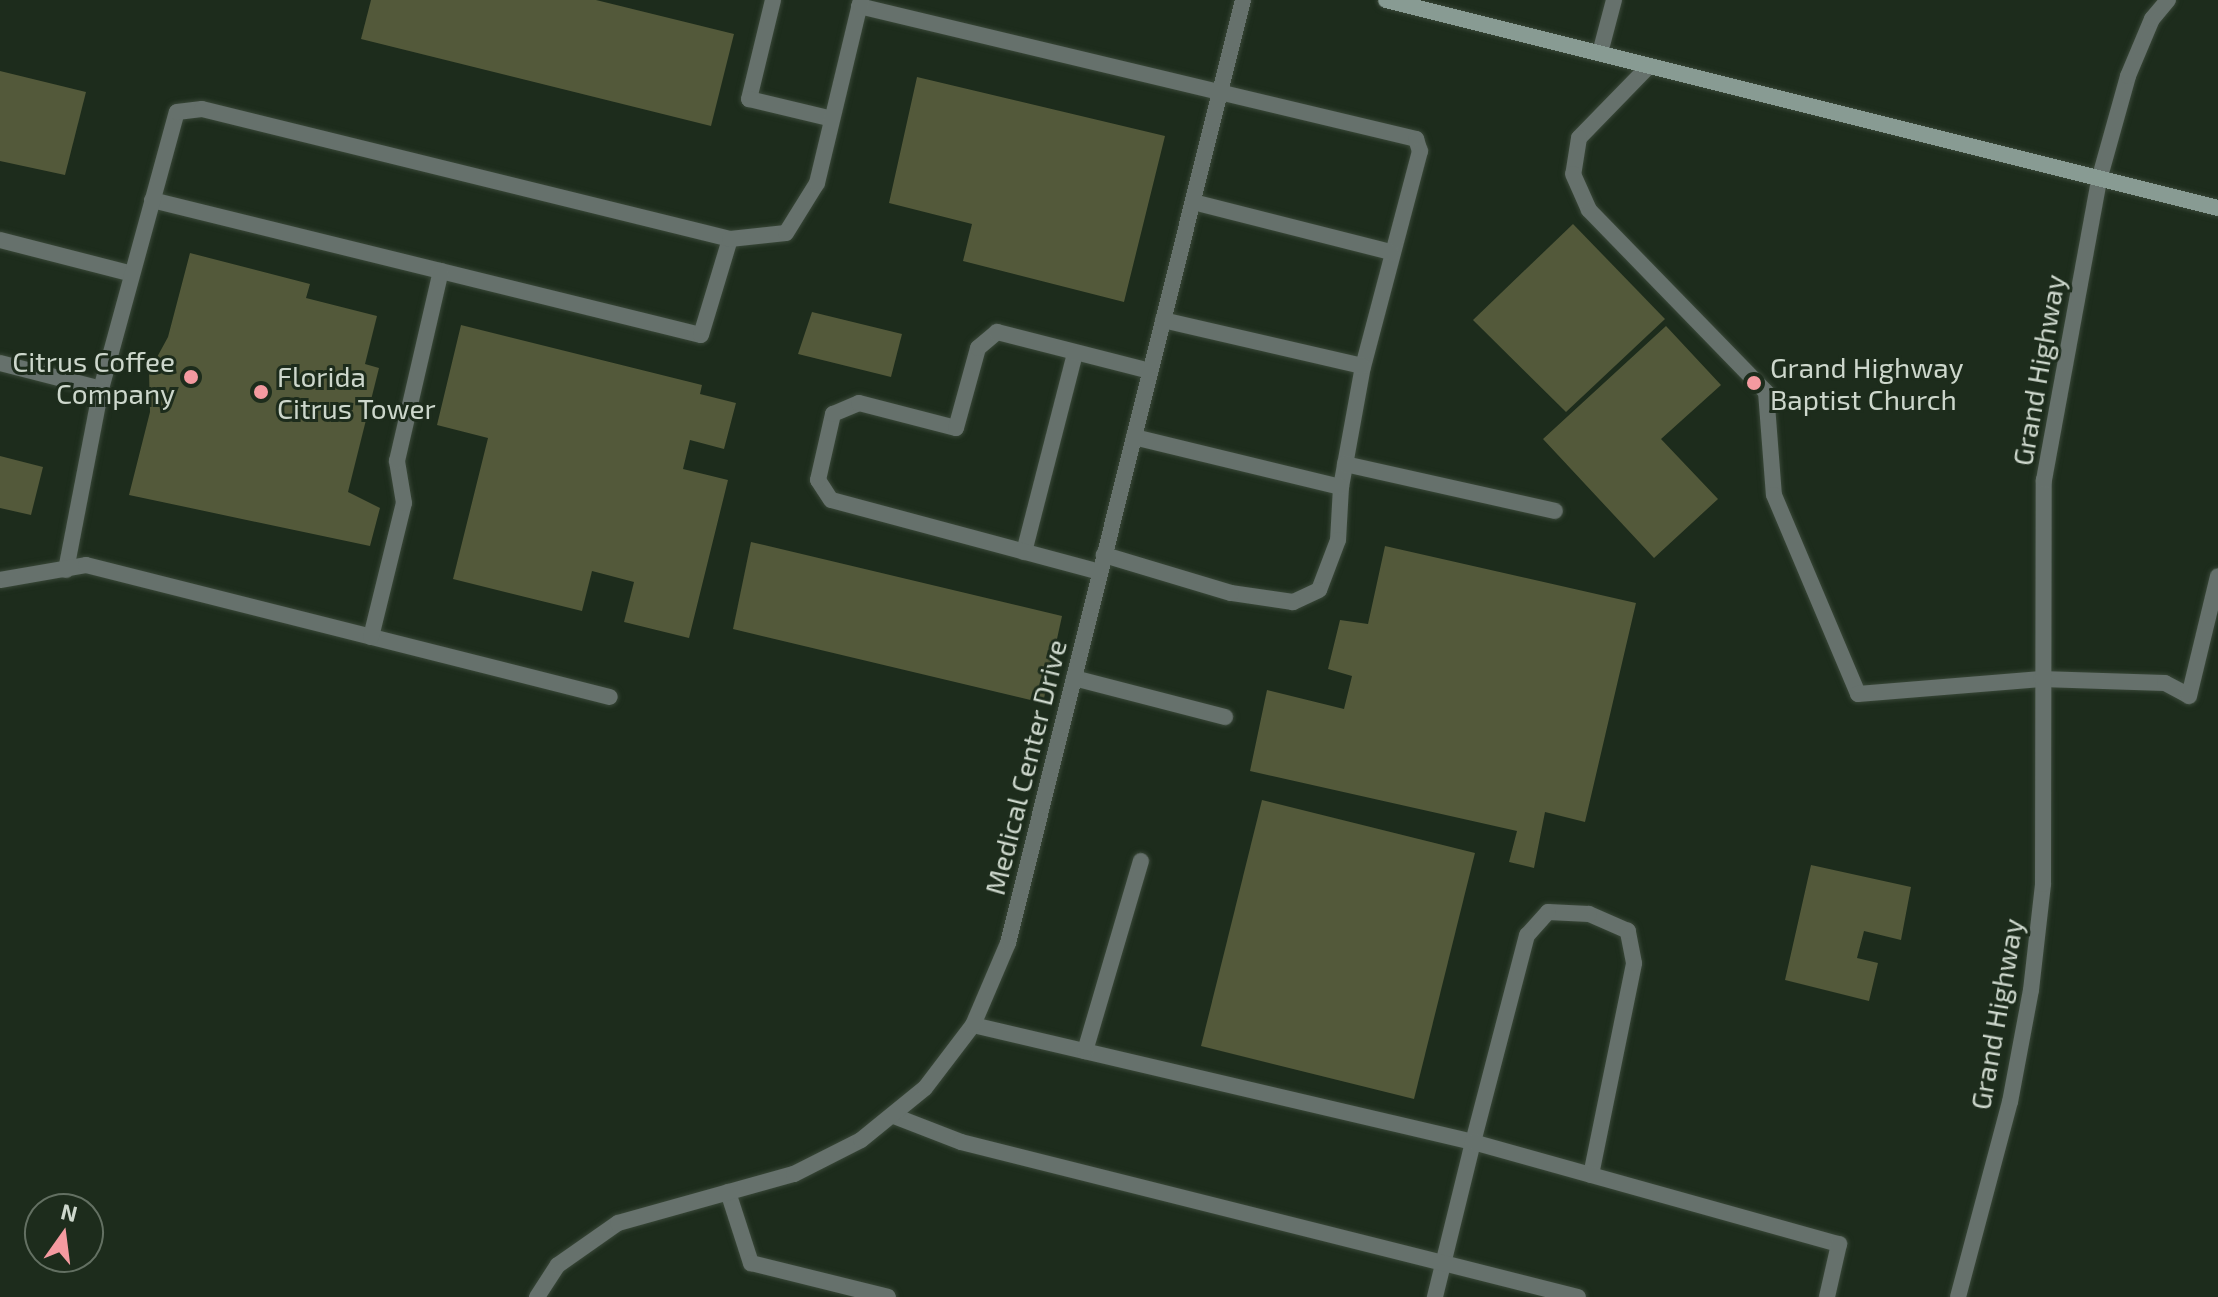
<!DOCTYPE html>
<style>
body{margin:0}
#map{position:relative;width:2218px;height:1297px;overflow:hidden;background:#1d2c1c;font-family:"Exo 2",sans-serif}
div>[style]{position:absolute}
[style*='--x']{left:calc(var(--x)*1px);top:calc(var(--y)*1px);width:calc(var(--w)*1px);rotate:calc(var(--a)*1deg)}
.building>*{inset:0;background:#53593a}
.roads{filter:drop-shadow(0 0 2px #394738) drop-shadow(0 0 2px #394738)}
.service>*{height:16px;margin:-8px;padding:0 8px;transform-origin:8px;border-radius:8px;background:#66716c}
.minor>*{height:16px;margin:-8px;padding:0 8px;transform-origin:8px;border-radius:8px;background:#66716c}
.tertiary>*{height:16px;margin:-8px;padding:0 8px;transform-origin:8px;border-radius:8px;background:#66716c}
.secondary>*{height:16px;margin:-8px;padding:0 8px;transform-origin:8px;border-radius:8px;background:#889b93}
.dots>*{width:22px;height:22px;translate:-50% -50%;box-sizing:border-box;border:4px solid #1d2c1c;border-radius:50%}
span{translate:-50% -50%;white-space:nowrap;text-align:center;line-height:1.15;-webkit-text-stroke:6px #1d2c1c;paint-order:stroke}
.poi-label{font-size:28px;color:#cdd7cc}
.right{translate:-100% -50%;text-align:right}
.left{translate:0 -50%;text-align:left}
.street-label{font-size:28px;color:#cdd7cc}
.north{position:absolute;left:24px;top:1193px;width:80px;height:80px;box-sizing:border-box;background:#1d2c1c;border:2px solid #637062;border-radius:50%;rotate:14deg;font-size:22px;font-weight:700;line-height:32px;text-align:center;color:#cdd7cc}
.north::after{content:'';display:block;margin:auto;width:28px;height:36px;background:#f49aa0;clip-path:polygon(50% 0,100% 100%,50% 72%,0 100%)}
</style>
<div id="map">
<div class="building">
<i style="clip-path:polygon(371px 0,596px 0,734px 34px,711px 126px,361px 39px)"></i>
<i style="clip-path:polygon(0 71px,86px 92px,65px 175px,0 161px)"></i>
<i style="clip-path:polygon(917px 77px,1165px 136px,1124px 302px,963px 261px,972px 224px,889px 203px)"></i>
<i style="clip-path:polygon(1573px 224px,1665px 319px,1566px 412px,1473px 320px)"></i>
<i style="clip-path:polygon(190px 253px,310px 284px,306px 298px,377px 316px,365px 364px,379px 368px,348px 492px,380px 508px,370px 546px,129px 495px,150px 412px,149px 372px,168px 337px)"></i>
<i style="clip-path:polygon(812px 312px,902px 334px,891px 377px,798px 354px)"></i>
<i style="clip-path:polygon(461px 325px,702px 385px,700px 394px,736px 403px,724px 449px,690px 440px,683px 469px,728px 480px,689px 638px,624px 622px,634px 582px,592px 571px,582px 611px,453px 579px,488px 438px,437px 425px)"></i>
<i style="clip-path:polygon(1666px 326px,1721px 385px,1661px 439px,1718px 499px,1654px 558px,1543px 439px)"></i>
<i style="clip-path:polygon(0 456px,43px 467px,31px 515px,0 508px)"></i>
<i style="clip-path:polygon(751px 542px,1062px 616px,1043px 703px,733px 629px)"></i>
<i style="clip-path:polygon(1385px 546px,1636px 603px,1585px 822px,1545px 812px,1534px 868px,1509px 862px,1517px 831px,1250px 771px,1267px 690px,1344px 709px,1352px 676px,1328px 669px,1340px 620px,1368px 624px)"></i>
<i style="clip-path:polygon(1262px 800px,1475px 853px,1414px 1099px,1201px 1046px)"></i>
<i style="clip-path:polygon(1811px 865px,1911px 887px,1901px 940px,1864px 931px,1857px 958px,1878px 963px,1869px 1001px,1785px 980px)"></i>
</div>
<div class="roads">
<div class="service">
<i style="--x:773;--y:0;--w:102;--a:103.6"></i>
<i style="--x:749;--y:99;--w:85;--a:13.5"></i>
<i style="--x:859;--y:6;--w:573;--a:13.43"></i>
<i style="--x:1416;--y:139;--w:13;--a:72"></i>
<i style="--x:1420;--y:151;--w:222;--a:104.8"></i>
<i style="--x:1363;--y:366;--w:123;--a:100.3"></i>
<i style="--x:1341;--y:487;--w:53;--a:93.2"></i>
<i style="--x:1338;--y:540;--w:53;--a:110.8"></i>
<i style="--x:1319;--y:590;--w:29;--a:155"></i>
<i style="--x:1293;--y:602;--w:63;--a:-171.7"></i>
<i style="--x:1231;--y:593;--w:133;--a:-163.3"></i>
<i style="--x:1600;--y:53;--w:55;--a:-75.2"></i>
<i style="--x:1649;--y:66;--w:100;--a:134.2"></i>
<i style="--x:1579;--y:138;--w:36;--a:99"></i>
<i style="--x:1573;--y:174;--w:39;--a:66"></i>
<i style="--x:1589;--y:210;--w:254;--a:45.8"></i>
<i style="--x:1766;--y:392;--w:103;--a:85.6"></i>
<i style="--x:1774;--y:495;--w:216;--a:67.1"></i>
<i style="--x:1858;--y:694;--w:184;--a:-4.7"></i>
<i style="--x:2041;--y:679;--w:124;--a:1.8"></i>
<i style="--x:2165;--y:683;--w:27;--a:28"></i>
<i style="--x:2189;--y:696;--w:123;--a:-76.4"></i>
<i style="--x:2099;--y:180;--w:108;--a:-74.4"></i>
<i style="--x:2128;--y:76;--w:62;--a:-67.2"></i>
<i style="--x:2152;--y:19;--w:25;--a:-50"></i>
<i style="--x:152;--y:200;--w:565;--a:13.82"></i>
<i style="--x:701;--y:335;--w:100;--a:-73.2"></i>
<i style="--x:1193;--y:202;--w:204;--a:14.2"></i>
<i style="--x:0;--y:240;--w:136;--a:14.4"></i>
<i style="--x:1163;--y:320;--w:205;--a:13"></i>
<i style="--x:0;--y:363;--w:104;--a:14.4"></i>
<i style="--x:101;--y:389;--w:287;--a:-74.7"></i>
<i style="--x:177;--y:112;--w:25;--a:-7"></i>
<i style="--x:202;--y:109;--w:544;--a:13.83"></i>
<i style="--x:730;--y:239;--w:56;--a:-6.1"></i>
<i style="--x:786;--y:233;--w:59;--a:-58.2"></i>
<i style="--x:817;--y:183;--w:188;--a:-76.5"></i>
<i style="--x:1134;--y:437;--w:213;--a:13.6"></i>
<i style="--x:1345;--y:464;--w:215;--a:12.6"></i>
<i style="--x:1024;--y:552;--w:205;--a:-75.6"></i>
<i style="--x:66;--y:570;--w:184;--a:-79.1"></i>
<i style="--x:1100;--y:572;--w:278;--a:-165"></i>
<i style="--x:831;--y:500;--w:24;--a:-123"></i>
<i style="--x:818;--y:480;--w:68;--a:-77.2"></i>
<i style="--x:833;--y:414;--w:28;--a:-23"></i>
<i style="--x:859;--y:403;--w:100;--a:14.5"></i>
<i style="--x:956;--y:428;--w:83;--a:-74.6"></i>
<i style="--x:978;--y:348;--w:25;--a:-40"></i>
<i style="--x:997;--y:332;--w:158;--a:14.3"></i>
<i style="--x:0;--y:580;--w:87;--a:-9.9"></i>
<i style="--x:86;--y:565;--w:540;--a:14.14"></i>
<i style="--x:371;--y:637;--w:138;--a:-76.2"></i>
<i style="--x:404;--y:503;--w:43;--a:-99.5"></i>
<i style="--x:397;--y:461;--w:195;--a:-77"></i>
<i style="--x:1074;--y:678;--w:156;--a:14.5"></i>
<i style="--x:973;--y:1025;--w:514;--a:13.17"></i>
<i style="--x:1473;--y:1142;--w:160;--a:103.8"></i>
<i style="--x:1085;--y:1051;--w:198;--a:-73.6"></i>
<i style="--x:894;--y:1116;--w:72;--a:21.2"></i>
<i style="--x:961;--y:1142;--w:636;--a:14.1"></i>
<i style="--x:1591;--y:1175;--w:216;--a:-78.5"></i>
<i style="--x:1634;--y:963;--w:33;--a:-101"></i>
<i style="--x:1628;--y:931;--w:43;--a:-156.4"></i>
<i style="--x:1589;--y:914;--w:41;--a:-177.2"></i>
<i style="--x:1548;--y:912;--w:31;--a:132"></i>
<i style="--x:1527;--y:935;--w:214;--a:104.6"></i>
<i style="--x:1473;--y:1142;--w:380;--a:15.6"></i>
<i style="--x:1839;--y:1244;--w:54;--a:102.8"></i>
<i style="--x:728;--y:1192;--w:75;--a:72.1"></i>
<i style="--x:751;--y:1263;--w:141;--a:13.9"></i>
</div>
<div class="minor">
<i style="--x:537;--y:1297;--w:38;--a:-57"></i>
<i style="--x:558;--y:1265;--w:73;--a:-35"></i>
<i style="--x:618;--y:1223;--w:183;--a:-15.6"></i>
<i style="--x:794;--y:1174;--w:75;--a:-26.9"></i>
<i style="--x:861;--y:1140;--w:82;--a:-39.1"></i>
<i style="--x:925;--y:1088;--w:79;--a:-52.7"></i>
<i style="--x:973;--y:1025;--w:89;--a:-66.9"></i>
<i style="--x:1008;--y:943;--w:972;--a:-76.01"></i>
</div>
<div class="tertiary">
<i style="--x:1958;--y:1297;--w:202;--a:-75.1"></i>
<i style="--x:2010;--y:1102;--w:114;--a:-79.4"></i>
<i style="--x:2031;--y:990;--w:107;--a:-83.5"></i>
<i style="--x:2043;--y:884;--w:404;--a:-89.9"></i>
<i style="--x:2044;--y:480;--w:305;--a:-79.6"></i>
</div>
<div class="secondary">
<i style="--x:1386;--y:0;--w:858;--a:14.04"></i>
</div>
</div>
<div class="dots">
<i style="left:191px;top:377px;background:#f49aa0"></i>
<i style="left:1754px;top:383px;background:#f49aa0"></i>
<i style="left:261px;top:392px;background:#f49aa0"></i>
</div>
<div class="poi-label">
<span class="right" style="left:175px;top:377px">Citrus Coffee<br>Company</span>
<span class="left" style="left:1770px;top:383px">Grand Highway<br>Baptist Church</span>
<span class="left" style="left:277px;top:392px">Florida<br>Citrus Tower</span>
</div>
<div class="street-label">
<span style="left:2038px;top:370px;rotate:-80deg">Grand Highway</span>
<span style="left:1025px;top:767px;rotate:-76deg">Medical Center Drive</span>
<span style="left:1996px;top:1014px;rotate:-80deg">Grand Highway</span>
</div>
<div class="north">N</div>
</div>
